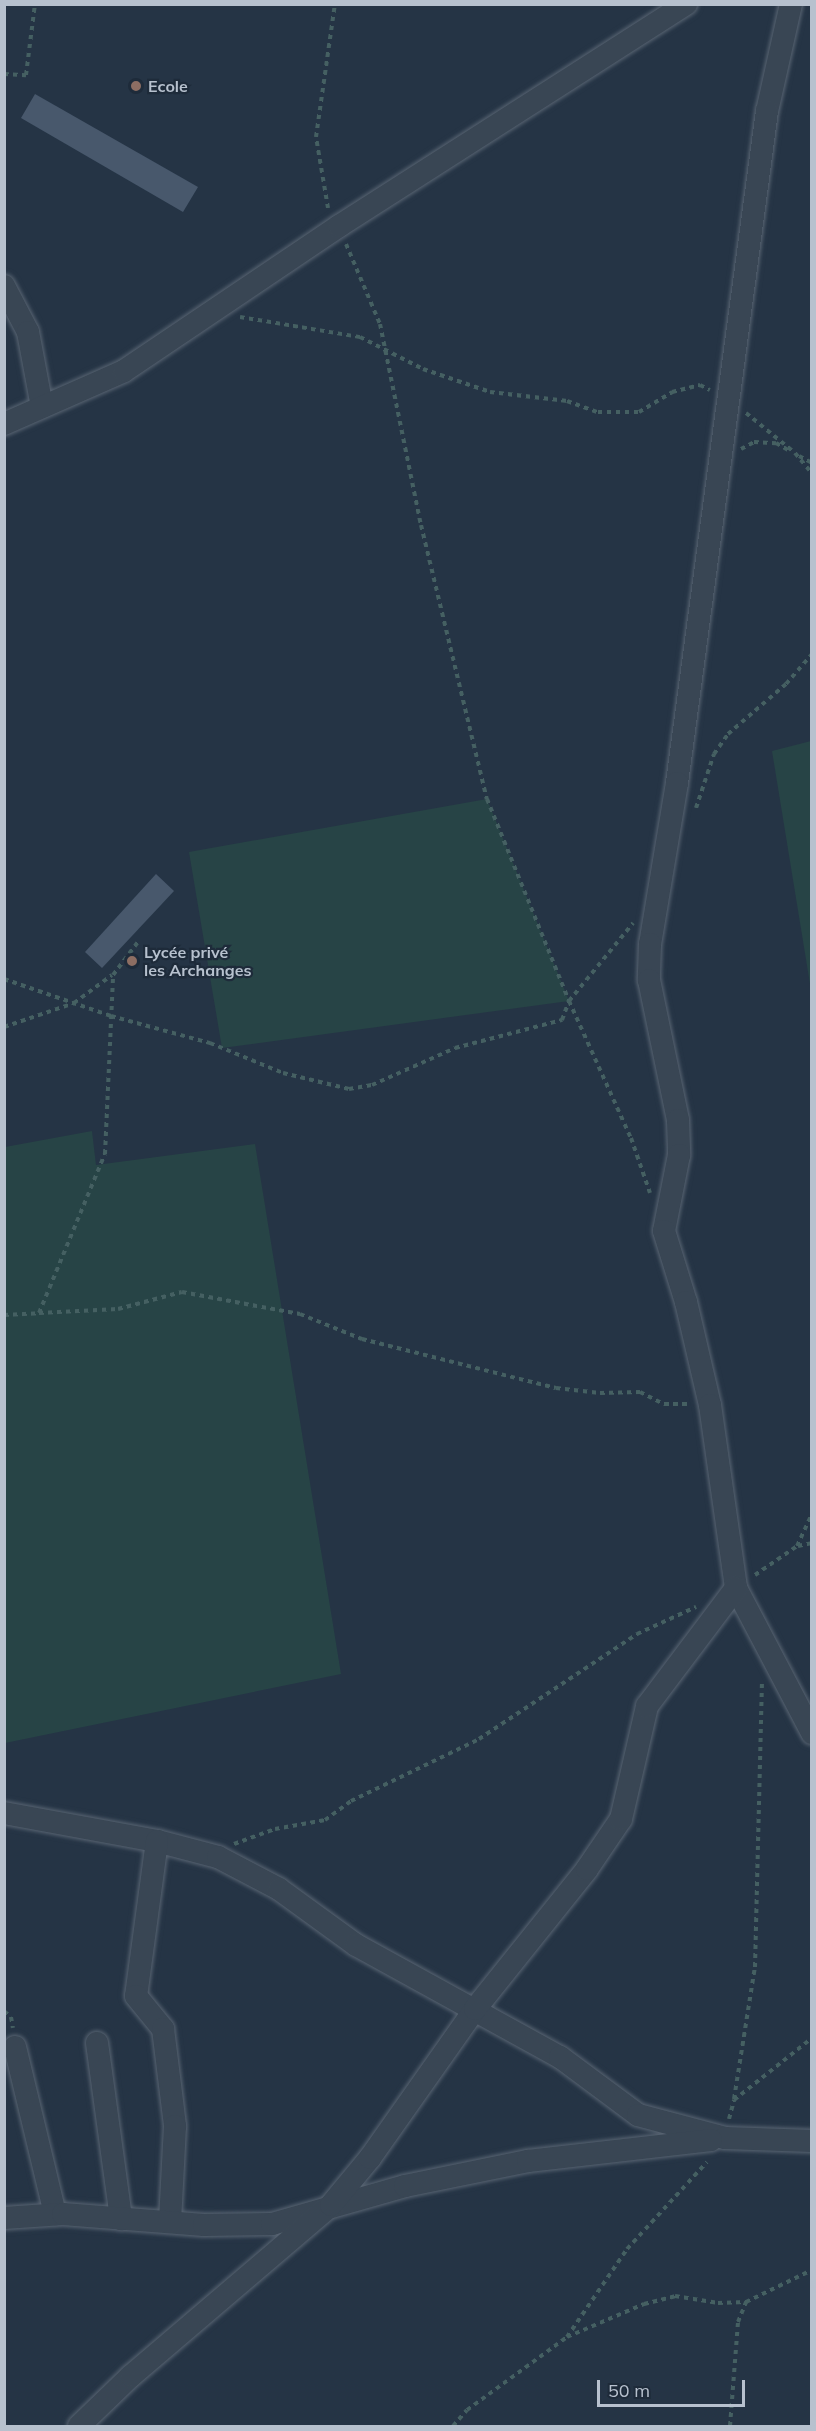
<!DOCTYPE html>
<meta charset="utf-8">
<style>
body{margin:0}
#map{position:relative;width:816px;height:2431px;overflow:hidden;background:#253445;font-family:Mulish,sans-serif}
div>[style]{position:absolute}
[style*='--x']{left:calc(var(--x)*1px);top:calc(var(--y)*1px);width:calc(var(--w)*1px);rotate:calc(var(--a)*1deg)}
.green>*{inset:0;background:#274446}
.building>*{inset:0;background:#48586c}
.path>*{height:4px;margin-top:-2px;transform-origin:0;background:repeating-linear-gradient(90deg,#456062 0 4.5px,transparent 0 9px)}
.roads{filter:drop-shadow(0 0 2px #586472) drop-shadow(0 0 2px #586472)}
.minor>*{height:22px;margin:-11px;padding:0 11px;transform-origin:11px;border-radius:11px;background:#394654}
.dots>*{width:16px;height:16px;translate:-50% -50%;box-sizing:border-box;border:3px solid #1e2b3a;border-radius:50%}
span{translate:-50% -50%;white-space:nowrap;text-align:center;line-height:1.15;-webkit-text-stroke:4.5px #1e2b3a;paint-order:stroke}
.poi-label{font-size:16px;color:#b7c1ce;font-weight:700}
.left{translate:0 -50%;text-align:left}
.frame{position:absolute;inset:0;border:6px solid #b7c1ce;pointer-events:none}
.scale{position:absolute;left:597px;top:2380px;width:148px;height:27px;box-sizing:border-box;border:3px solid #b7c1ce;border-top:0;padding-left:8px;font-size:18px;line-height:21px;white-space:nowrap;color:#b7c1ce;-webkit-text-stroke:4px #1e2b3a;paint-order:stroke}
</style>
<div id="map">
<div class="green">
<i style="clip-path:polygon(811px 741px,812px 741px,811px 990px,772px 751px)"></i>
<i style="clip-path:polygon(487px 799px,569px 1001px,222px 1048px,189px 852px)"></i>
<i style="clip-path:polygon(92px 1131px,96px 1165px,255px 1144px,341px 1674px,5px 1743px,5px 1147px)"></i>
</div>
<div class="building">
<i style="clip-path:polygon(35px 94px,198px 187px,183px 212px,21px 118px)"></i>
<i style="clip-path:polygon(156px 874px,174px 891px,102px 968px,85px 952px)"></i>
</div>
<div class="path">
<i style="--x:4;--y:74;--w:22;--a:3"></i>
<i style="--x:26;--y:75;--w:72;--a:-82.8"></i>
<i style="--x:328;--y:208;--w:72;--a:-99.6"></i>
<i style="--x:316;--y:137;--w:134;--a:-81.9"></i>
<i style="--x:346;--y:244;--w:87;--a:67"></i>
<i style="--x:380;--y:324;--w:205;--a:78.5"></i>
<i style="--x:421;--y:525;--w:282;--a:76.5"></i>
<i style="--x:487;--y:799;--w:218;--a:67.9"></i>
<i style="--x:569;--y:1001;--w:150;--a:65.7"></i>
<i style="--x:631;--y:1138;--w:58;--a:70.9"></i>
<i style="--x:240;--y:317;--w:122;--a:9.5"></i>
<i style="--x:360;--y:337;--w:71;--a:26.9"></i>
<i style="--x:423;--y:369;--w:71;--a:18.9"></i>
<i style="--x:490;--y:392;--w:78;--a:6.7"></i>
<i style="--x:567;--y:401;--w:33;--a:20"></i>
<i style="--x:598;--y:412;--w:41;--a:0"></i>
<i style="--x:639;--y:412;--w:39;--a:-31"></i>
<i style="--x:672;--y:392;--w:29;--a:-14"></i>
<i style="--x:700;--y:385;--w:11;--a:27"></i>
<i style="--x:746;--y:413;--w:63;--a:39.2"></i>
<i style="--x:795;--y:453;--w:26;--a:50"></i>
<i style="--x:741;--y:449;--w:15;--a:-28"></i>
<i style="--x:754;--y:442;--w:22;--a:3"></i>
<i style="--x:776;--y:443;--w:16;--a:30"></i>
<i style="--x:799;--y:456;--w:15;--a:28"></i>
<i style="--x:696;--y:808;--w:57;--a:-71.6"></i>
<i style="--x:714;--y:754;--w:24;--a:-55"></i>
<i style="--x:728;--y:734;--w:77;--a:-40.8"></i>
<i style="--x:786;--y:684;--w:40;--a:-49"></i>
<i style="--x:4;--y:979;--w:113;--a:19.1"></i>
<i style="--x:111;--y:1016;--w:103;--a:15.3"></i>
<i style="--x:210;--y:1043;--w:79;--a:22.3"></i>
<i style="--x:283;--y:1073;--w:68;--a:13.6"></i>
<i style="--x:349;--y:1089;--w:23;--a:-10"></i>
<i style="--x:372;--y:1085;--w:91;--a:-24"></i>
<i style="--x:455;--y:1048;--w:111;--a:-14.7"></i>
<i style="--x:562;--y:1020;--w:20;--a:-70"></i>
<i style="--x:569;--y:1001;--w:101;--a:-50.6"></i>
<i style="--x:4;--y:1027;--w:74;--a:-18.9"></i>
<i style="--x:74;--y:1003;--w:47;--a:-36.4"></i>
<i style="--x:39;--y:1313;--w:79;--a:-2.9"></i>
<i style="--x:118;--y:1309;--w:66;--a:-14.9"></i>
<i style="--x:182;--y:1292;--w:120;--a:10.6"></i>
<i style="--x:300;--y:1314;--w:67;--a:22"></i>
<i style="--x:362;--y:1339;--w:200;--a:14.2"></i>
<i style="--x:556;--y:1388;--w:44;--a:6.5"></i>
<i style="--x:600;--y:1393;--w:40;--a:-1.4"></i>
<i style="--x:640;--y:1392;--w:27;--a:27"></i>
<i style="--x:664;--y:1404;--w:25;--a:0"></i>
<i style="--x:4;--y:1315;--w:35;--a:-3"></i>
<i style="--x:39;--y:1313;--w:172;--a:-67.5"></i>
<i style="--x:105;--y:1154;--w:179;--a:-87.4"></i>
<i style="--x:113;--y:975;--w:41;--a:-52.9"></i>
<i style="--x:798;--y:1546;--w:14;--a:-12"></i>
<i style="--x:755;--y:1575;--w:51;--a:-34.6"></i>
<i style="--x:797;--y:1546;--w:35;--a:-65"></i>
<i style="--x:234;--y:1844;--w:44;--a:-20.1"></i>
<i style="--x:275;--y:1829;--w:51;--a:-10.2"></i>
<i style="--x:325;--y:1820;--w:32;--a:-36"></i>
<i style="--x:351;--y:1801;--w:142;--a:-25.8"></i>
<i style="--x:479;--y:1739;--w:190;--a:-33.6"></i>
<i style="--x:637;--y:1634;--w:65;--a:-24.6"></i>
<i style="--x:4;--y:2011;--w:9;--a:41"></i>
<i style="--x:11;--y:2017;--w:11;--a:80"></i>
<i style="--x:734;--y:2099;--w:134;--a:-81"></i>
<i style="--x:755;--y:1967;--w:285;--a:-88.6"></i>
<i style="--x:729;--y:2119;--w:20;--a:-75"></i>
<i style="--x:734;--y:2100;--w:100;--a:-38.5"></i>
<i style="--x:567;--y:2337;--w:84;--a:-23.2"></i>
<i style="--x:644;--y:2304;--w:32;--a:-14"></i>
<i style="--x:675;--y:2296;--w:44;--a:9.2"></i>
<i style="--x:718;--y:2303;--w:28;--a:-2"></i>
<i style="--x:746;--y:2302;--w:73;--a:-25.9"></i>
<i style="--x:453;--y:2426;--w:21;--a:-49"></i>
<i style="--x:467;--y:2410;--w:124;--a:-36.1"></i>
<i style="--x:567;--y:2337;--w:107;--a:-55.7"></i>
<i style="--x:627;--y:2249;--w:118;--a:-47.4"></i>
<i style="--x:730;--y:2426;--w:104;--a:-85.6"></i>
<i style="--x:738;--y:2322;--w:22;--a:-68"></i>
</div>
<div class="roads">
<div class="minor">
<i style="--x:791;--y:4;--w:110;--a:102.6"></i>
<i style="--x:767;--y:111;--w:678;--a:97.63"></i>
<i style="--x:677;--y:783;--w:163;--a:99.5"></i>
<i style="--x:650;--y:944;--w:36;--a:92"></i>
<i style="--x:649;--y:980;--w:143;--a:78.3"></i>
<i style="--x:678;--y:1120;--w:35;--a:88"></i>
<i style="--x:679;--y:1155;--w:77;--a:101.2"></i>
<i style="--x:664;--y:1231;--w:74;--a:72.8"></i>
<i style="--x:686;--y:1302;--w:106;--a:76.9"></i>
<i style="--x:710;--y:1405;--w:185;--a:81.9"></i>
<i style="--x:736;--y:1588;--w:164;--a:62.3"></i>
<i style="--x:4;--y:286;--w:52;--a:62.4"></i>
<i style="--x:28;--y:332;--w:76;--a:79.4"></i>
<i style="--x:4;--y:424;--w:131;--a:-23.8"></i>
<i style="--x:124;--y:371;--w:259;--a:-34"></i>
<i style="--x:339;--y:226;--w:412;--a:-32.6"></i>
<i style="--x:4;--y:1813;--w:156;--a:10.4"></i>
<i style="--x:157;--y:1841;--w:63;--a:14.7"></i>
<i style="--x:218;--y:1857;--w:69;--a:27.7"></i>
<i style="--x:279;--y:1889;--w:95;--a:36"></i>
<i style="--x:356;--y:1945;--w:233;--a:28.8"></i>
<i style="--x:560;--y:2057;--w:97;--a:36.6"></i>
<i style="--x:638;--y:2115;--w:90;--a:14.8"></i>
<i style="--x:725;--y:2138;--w:87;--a:2"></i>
<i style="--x:157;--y:1841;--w:156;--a:97.7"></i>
<i style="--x:136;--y:1996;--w:43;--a:50.7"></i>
<i style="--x:163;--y:2029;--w:98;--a:82.9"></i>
<i style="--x:175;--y:2126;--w:96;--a:93"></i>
<i style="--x:97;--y:2043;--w:178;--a:82.2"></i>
<i style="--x:15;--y:2047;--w:172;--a:76.5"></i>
<i style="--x:4;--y:2218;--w:59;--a:-3.9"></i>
<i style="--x:63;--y:2214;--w:141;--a:4.5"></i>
<i style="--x:204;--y:2225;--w:68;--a:-0.8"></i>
<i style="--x:272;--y:2224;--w:138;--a:-15.9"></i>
<i style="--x:405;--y:2186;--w:126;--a:-11.5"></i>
<i style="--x:528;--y:2161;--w:184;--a:-6.5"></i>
<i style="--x:79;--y:2426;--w:72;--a:-43.9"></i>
<i style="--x:131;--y:2376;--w:263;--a:-40.5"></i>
<i style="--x:331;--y:2205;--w:61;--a:-50.3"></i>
<i style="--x:370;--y:2158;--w:182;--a:-54.8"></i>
<i style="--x:475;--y:2009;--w:179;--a:-51.3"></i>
<i style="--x:587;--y:1869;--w:60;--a:-55.8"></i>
<i style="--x:621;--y:1819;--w:116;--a:-77"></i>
<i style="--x:647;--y:1706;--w:148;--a:-53"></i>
</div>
</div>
<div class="dots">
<i style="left:136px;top:86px;background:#8d6e63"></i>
<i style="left:132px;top:961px;background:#8d6e63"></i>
</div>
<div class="poi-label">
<span class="left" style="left:148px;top:86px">Ecole</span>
<span class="left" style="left:144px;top:961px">Lycée privé<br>les Archanges</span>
</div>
<div class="frame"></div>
<div class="scale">50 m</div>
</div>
